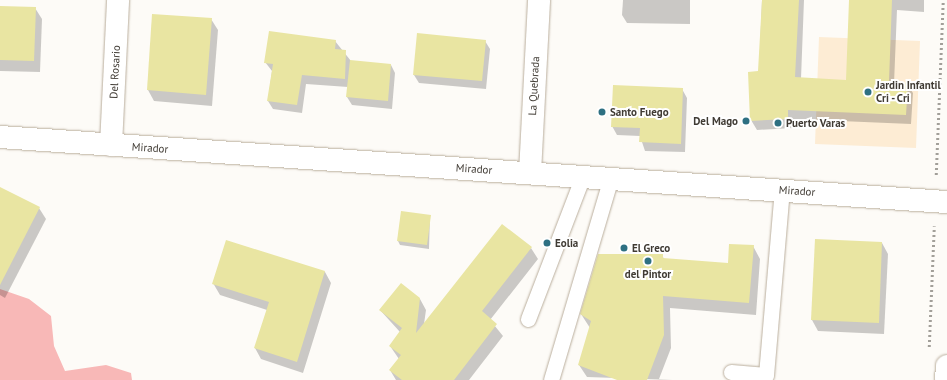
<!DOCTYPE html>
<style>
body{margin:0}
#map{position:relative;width:947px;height:380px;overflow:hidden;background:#fdfbf7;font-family:"PT Sans",sans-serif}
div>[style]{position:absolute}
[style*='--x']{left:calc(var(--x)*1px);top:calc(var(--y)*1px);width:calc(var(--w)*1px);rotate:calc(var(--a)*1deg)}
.built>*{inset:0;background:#fdecd4}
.green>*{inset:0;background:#f8b8b7}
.shadow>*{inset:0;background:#0003}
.building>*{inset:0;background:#e9e5a2}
.path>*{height:2.5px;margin-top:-1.25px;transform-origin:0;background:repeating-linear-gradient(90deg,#a29f99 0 2px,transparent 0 5px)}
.roads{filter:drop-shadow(0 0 1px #baae9d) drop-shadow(0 0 1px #baae9d)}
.service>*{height:15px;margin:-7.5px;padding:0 7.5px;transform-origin:7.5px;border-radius:7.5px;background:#fff}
.minor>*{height:22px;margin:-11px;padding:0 11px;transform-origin:11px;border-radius:11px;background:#fff}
.dots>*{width:11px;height:11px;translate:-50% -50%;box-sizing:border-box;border:2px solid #fff;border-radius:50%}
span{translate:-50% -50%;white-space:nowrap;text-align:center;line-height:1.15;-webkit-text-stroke:4px #fff;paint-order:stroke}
.street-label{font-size:11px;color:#403b34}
.poi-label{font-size:11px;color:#403b34;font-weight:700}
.left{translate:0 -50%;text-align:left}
.right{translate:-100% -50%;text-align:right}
</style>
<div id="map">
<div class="built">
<i style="clip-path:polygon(819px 37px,920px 41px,916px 148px,815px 144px)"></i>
</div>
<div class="green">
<i style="clip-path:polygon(0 289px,29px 299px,51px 316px,54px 346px,65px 371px,106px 365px,131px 373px,132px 380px,0 380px)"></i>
</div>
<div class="shadow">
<i style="clip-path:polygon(623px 0,690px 0,690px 24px,627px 23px,622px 15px)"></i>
<i style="clip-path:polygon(762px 0,804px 0,801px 79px,847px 81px,862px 0,924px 0,924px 12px,897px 10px,894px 84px,907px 84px,913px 93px,911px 124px,793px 119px,793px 128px,757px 130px,751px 120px,759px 72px)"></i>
<i style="clip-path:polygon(0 7px,35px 8px,42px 19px,40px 72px,0 71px)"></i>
<i style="clip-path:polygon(153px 15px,211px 19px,218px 30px,212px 106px,154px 101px,148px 90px)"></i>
<i style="clip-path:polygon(335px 41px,351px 61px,391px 65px,395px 73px,392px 109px,352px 105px,347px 97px,348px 87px,306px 84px,302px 113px,273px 109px,268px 101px,272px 71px,265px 62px)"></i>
<i style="clip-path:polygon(485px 41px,490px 49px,486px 89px,419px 83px,414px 75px)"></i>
<i style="clip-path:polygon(682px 89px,687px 98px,685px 152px,645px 151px,640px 136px,617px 135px,612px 126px)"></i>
<i style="clip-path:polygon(0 193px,39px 208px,46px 219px,5px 298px,0 295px)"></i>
<i style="clip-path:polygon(430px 216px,429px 249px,400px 245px,398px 241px)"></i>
<i style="clip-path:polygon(816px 240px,882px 243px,888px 254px,884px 334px,818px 331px,812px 320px)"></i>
<i style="clip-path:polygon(227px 241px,325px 272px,331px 283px,303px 373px,261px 359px,255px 348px,267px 310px,220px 295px,213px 283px)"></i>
<i style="clip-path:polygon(753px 246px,760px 259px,756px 315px,670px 308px,671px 348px,659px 379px,673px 380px,587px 377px,579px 365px,590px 328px,581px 314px,662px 255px,664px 259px,729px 264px)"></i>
<i style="clip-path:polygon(531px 248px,538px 259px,490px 320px,503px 336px,469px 380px,396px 380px,390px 370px,399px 359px,390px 346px,400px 332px,380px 310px,420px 299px,426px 310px,424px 324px)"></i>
</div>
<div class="building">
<i style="clip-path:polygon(762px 0,799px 0,795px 77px,846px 80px,849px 0,892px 0,889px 82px,908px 83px,906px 115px,788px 110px,788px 119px,750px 121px,748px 72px,758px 71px)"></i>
<i style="clip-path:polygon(0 6px,36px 7px,34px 61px,0 60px)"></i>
<i style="clip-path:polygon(152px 14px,212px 18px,206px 95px,147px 90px)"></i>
<i style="clip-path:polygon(269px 31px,336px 40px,335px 49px,346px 50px,345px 79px,302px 75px,297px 105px,267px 101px,273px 64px,264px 63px)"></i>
<i style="clip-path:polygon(417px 33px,486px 40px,482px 81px,413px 75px)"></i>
<i style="clip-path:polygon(350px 60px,391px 64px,388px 101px,346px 97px)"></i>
<i style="clip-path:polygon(613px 85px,683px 88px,681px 144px,639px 142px,640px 128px,611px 127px)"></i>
<i style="clip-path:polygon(0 187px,40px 207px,0 285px)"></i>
<i style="clip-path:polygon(401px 211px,431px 215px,427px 245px,397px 241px)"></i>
<i style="clip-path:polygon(502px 224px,532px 247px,482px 311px,497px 324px,454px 380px,402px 380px,389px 370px,401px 355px,389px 346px,402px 328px,379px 310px,401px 283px,420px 298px,416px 333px)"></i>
<i style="clip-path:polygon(815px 239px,882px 242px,879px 323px,811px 320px)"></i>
<i style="clip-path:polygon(226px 240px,325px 271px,297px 362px,254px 348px,269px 302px,212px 284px)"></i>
<i style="clip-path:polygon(729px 244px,754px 245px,749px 303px,663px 296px,664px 335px,647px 380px,617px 380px,578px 365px,591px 321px,580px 314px,598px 254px,663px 254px,663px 258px,728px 263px)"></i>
</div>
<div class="path">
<i style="--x:936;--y:175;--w:175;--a:-87.7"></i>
<i style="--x:929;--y:347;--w:121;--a:-87.6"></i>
</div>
<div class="roads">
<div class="service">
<i style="--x:528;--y:319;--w:153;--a:-69"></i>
<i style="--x:731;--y:372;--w:35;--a:5"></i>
<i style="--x:766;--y:375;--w:186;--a:-85.1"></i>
<i style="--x:551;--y:380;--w:211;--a:-73.5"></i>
</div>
<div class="minor">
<i style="--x:0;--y:137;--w:949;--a:3.93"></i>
<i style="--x:111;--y:145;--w:145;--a:-87.2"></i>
<i style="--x:530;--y:173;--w:173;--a:-87"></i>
<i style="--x:946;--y:380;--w:14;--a:-86"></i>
</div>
</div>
<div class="dots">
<i style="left:868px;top:92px;background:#2e7082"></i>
<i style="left:602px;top:112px;background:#2e7082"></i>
<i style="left:746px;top:121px;background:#2e7082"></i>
<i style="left:778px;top:123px;background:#2e7082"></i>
<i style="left:547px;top:243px;background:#2e7082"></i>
<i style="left:624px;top:248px;background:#2e7082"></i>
<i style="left:648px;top:261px;background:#2e7082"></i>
</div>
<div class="street-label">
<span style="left:115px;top:72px;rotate:-87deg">Del Rosario</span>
<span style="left:534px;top:86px;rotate:-87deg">La Quebrada</span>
<span style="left:150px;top:148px;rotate:4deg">Mirador</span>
<span style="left:474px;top:169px;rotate:4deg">Mirador</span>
<span style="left:797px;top:191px;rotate:4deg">Mirador</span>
</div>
<div class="poi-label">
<span class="left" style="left:876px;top:92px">Jardin Infantil<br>Cri - Cri</span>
<span class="left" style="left:610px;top:112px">Santo Fuego</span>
<span class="right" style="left:738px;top:121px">Del Mago</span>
<span class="left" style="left:786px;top:123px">Puerto Varas</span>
<span class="left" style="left:555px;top:243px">Eolia</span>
<span class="left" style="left:632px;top:248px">El Greco</span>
<span style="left:648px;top:274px">del Pintor</span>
</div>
</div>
